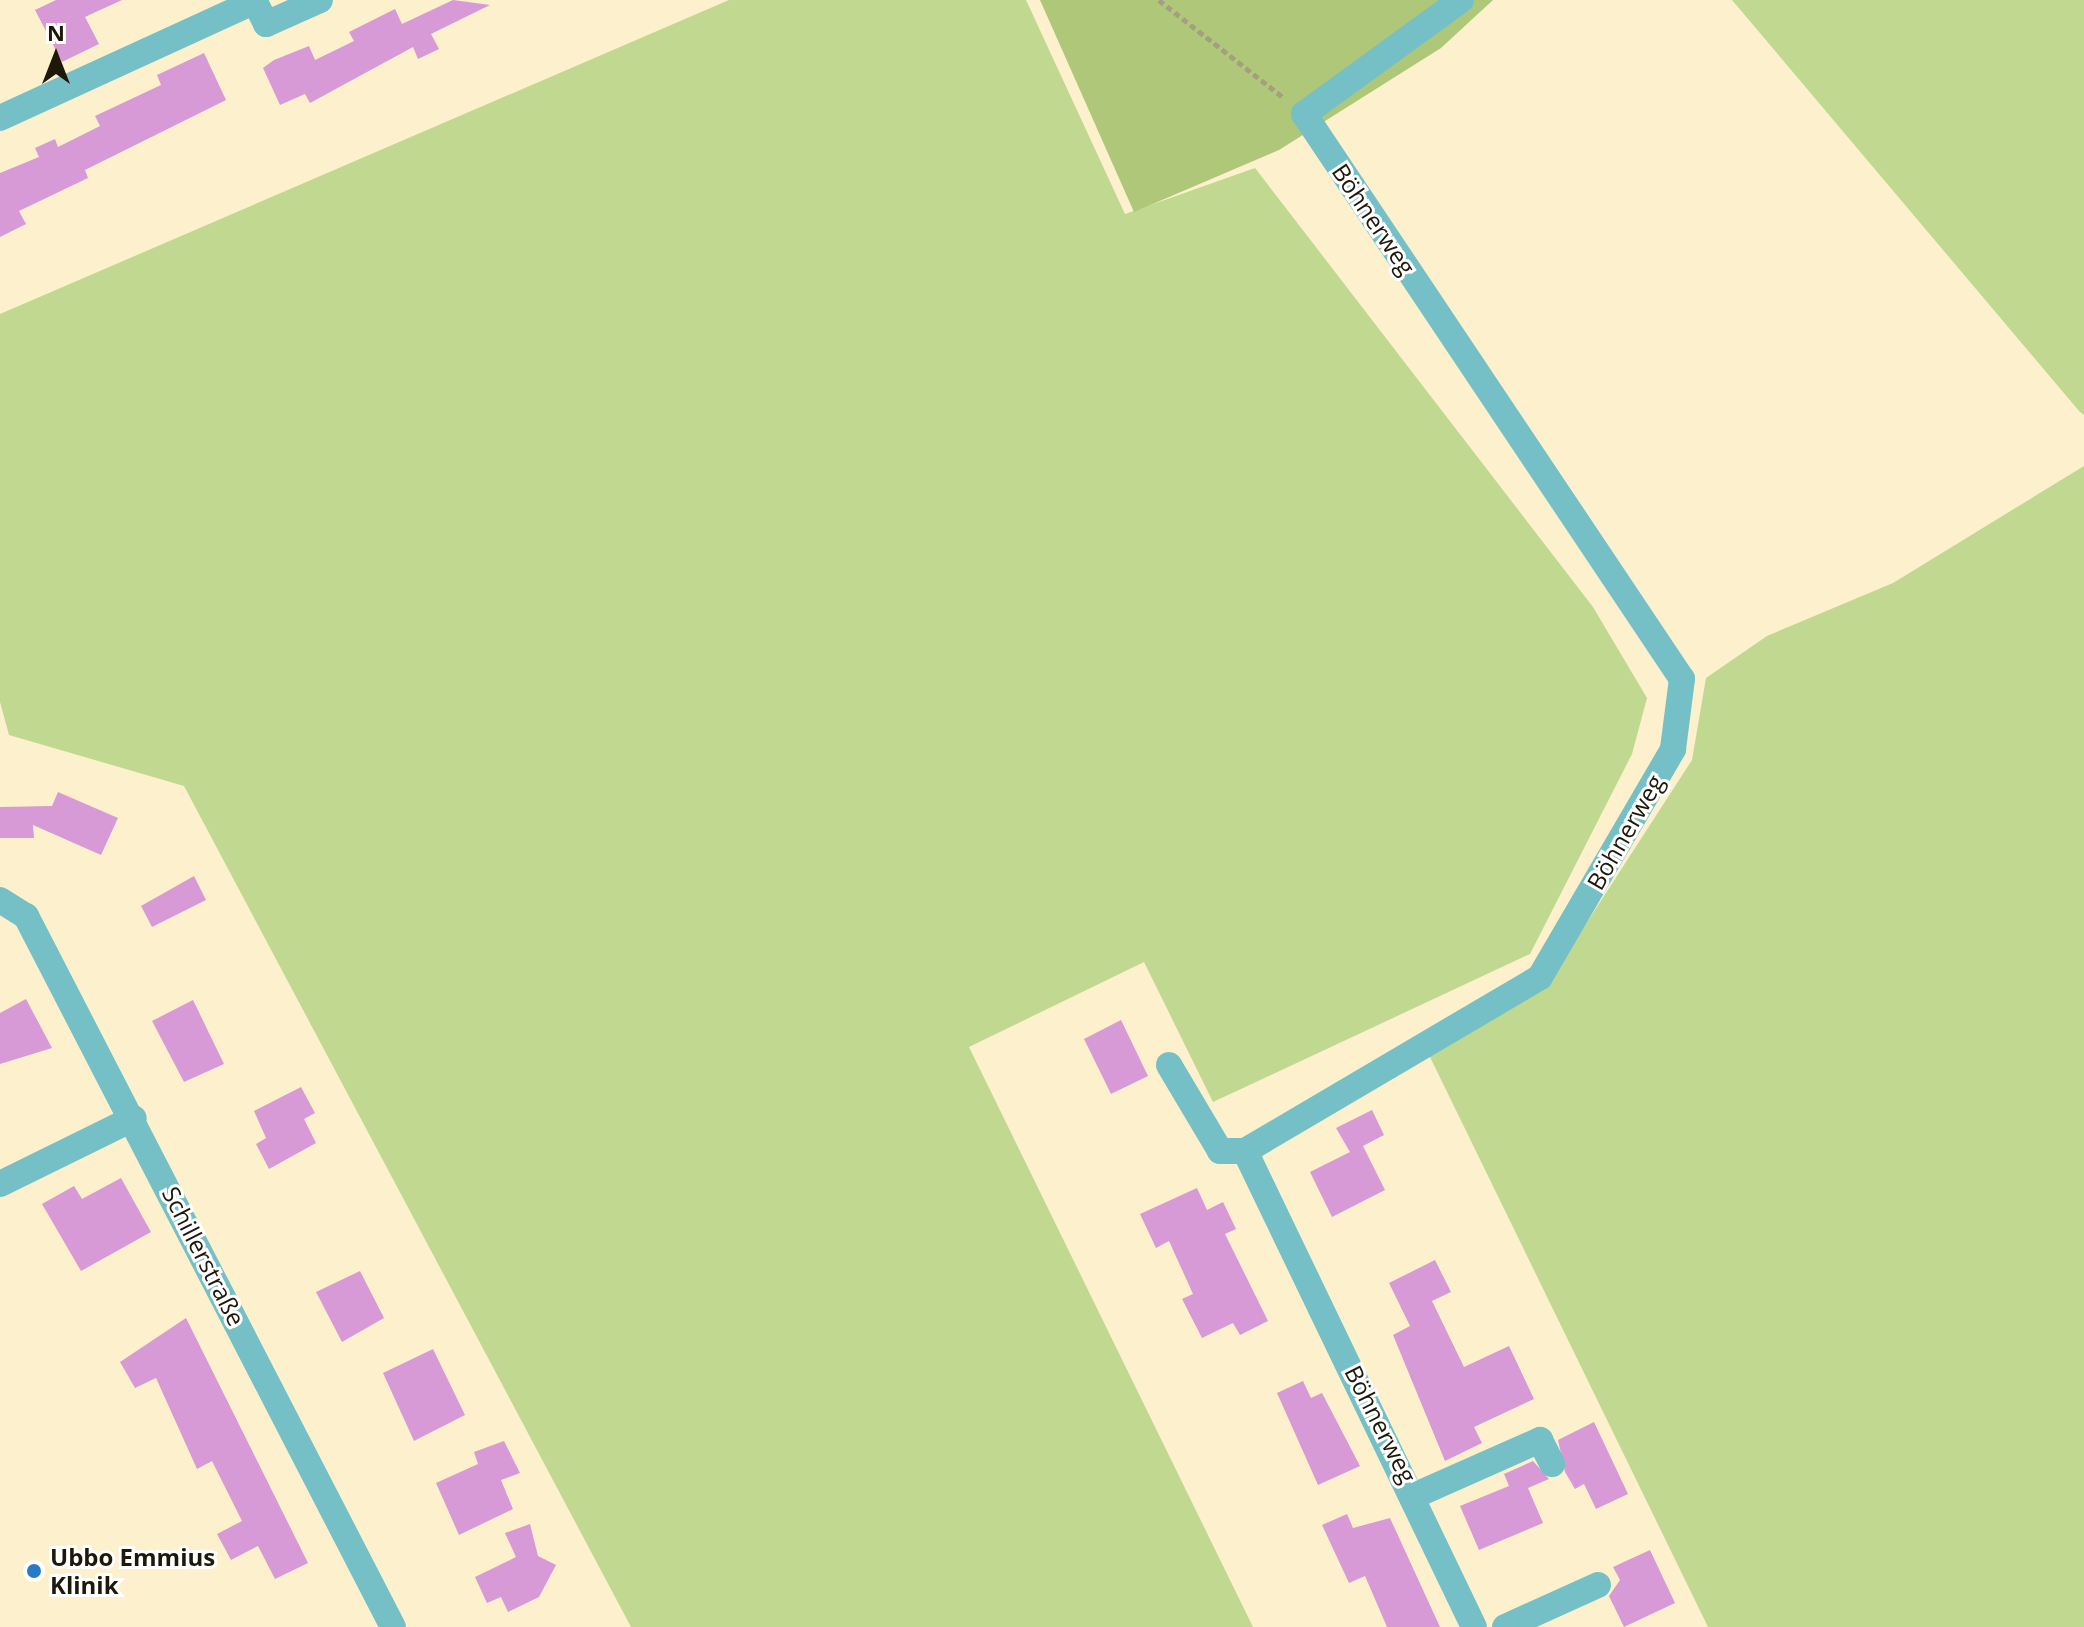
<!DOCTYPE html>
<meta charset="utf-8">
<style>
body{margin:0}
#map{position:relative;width:2084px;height:1627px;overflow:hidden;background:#fcf1cc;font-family:"Open Sans",sans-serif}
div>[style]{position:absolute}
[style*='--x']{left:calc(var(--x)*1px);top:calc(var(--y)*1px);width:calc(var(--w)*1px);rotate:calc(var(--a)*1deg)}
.green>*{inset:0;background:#c1d891}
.forest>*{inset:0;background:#aec778}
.building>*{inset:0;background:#d79ad7}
.path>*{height:5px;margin-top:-2.5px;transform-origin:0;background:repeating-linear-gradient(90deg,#a79e82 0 6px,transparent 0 10px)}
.minor>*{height:26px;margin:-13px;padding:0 13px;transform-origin:13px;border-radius:13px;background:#75c0c7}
.dots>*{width:22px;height:22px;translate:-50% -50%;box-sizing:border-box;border:4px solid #fff;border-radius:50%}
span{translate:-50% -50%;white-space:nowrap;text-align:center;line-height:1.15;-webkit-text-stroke:6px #fff;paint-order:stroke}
.street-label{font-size:24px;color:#1c180a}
.poi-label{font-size:24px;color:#1c180a;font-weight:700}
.left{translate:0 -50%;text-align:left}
.north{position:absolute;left:16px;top:16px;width:80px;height:80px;-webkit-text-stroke:6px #fff;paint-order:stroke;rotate:0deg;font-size:22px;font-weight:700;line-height:32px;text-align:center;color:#1c180a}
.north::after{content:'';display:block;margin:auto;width:28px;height:36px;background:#1c180a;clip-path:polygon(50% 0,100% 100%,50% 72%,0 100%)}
</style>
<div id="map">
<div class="green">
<i style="clip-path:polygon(729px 0,1026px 0,1125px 214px,1255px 168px,1593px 607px,1647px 698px,1632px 754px,1530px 954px,1213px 1102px,1144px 962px,969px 1047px,1253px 1627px,631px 1627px,184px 786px,9px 735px,0 702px,0 314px)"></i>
<i style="clip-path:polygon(1732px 0,2084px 0,2084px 415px,2079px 411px)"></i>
<i style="clip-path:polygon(2084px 466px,2084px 1627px,1708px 1627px,1429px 1055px,1547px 984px,1692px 760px,1706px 678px,1767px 636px,1893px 583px)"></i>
</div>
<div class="forest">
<i style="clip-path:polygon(1040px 0,1493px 0,1441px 48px,1279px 150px,1134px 212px)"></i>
</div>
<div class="building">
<i style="clip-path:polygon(56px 0,122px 0,85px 17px,99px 44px,62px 62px,35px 10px)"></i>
<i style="clip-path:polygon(453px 0,490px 5px,431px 34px,439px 49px,418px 59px,413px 47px,310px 103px,305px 94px,280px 105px,263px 68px,274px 60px,309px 46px,315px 60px,354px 41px,349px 32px,395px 9px,402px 24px)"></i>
<i style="clip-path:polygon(204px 53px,226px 100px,85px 170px,88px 178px,19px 211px,26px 224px,0 237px,0 173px,39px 157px,35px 148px,55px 139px,58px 147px,100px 126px,95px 116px,161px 85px,157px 75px)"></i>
<i style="clip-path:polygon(58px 792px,118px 818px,101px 855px,33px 825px,34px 838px,0 838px,0 807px,52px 806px)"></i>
<i style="clip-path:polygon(194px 876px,206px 900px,152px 927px,141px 906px)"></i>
<i style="clip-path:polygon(26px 999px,52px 1048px,0 1064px,0 1013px)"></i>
<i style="clip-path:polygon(193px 1000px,224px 1064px,184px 1082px,152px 1021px)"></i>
<i style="clip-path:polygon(1121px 1020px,1148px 1076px,1111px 1094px,1084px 1039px)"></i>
<i style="clip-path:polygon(301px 1087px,315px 1113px,304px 1119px,316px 1143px,269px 1169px,256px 1144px,266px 1138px,254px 1111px)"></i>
<i style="clip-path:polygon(1372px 1110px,1384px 1135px,1363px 1146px,1385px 1190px,1332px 1217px,1310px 1172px,1350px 1152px,1336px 1128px)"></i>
<i style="clip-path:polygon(121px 1178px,151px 1232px,81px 1271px,42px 1204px,74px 1186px,82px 1199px)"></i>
<i style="clip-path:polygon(1197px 1188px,1207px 1210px,1223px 1202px,1236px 1229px,1225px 1234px,1268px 1321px,1240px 1335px,1233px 1323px,1202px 1338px,1182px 1299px,1193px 1294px,1169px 1241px,1156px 1248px,1140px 1214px)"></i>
<i style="clip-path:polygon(1435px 1260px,1451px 1292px,1432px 1301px,1464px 1367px,1509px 1346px,1534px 1399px,1474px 1427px,1482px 1443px,1445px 1461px,1393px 1335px,1410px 1326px,1389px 1283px)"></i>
<i style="clip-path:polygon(360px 1271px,384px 1318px,342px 1342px,316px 1292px)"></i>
<i style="clip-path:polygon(186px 1318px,308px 1563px,275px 1579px,258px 1546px,231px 1560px,217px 1534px,242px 1521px,212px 1461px,197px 1469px,156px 1378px,135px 1388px,120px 1362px)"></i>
<i style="clip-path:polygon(433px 1349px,465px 1415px,414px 1441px,383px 1373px)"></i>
<i style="clip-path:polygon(1303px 1381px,1311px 1398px,1322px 1393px,1360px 1466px,1318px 1485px,1277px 1393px)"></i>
<i style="clip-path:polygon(1594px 1422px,1628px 1494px,1596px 1509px,1584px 1484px,1575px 1489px,1565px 1472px,1558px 1440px)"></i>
<i style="clip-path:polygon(504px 1441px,520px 1473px,501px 1480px,513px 1509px,459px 1535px,436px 1483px,478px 1464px,474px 1452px)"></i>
<i style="clip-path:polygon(1533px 1461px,1549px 1479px,1528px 1488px,1543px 1523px,1479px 1550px,1460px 1506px,1509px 1486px,1504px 1474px)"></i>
<i style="clip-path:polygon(1347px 1514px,1353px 1528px,1390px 1518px,1440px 1627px,1387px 1627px,1365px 1576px,1349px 1583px,1322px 1525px)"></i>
<i style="clip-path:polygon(530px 1524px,538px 1556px,556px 1565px,539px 1597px,508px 1612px,501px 1597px,487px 1603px,475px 1577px,516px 1557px,505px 1533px)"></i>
<i style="clip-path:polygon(1650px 1550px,1675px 1603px,1624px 1627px,1609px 1596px,1620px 1580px,1613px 1567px)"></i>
</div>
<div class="path">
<i style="--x:1159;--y:0;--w:159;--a:38.1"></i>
</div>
<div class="minor">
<i style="--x:254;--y:0;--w:27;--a:63"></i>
<i style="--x:266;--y:24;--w:59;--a:-24"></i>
<i style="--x:0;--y:118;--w:281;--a:-24.6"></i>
<i style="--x:0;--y:900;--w:31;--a:32"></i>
<i style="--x:26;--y:916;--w:800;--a:62.7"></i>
<i style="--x:1169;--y:1065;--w:100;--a:59.3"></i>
<i style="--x:1220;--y:1151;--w:25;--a:0"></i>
<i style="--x:1245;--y:1151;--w:342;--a:-30.5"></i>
<i style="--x:1540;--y:977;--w:264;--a:-59.7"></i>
<i style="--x:1673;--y:749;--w:71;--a:-82.7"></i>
<i style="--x:1682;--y:679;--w:680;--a:-123.78"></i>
<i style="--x:1304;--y:114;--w:194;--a:-36"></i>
<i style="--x:1245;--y:1151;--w:528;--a:64.31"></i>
<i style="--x:0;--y:1184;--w:149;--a:-26.2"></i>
<i style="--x:1416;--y:1495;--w:136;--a:-23.9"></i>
<i style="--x:1540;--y:1440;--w:27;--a:63"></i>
<i style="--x:1505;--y:1627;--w:102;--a:-24.3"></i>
</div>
<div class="dots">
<i style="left:34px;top:1571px;background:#267bc9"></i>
</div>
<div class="street-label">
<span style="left:1374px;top:219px;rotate:56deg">Böhnerweg</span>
<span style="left:1625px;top:832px;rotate:-60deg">Böhnerweg</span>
<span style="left:204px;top:1256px;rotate:63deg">Schillerstraße</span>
<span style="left:1381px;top:1424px;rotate:63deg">Böhnerweg</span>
</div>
<div class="poi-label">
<span class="left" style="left:50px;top:1571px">Ubbo Emmius<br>Klinik</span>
</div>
<div class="north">N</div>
</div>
